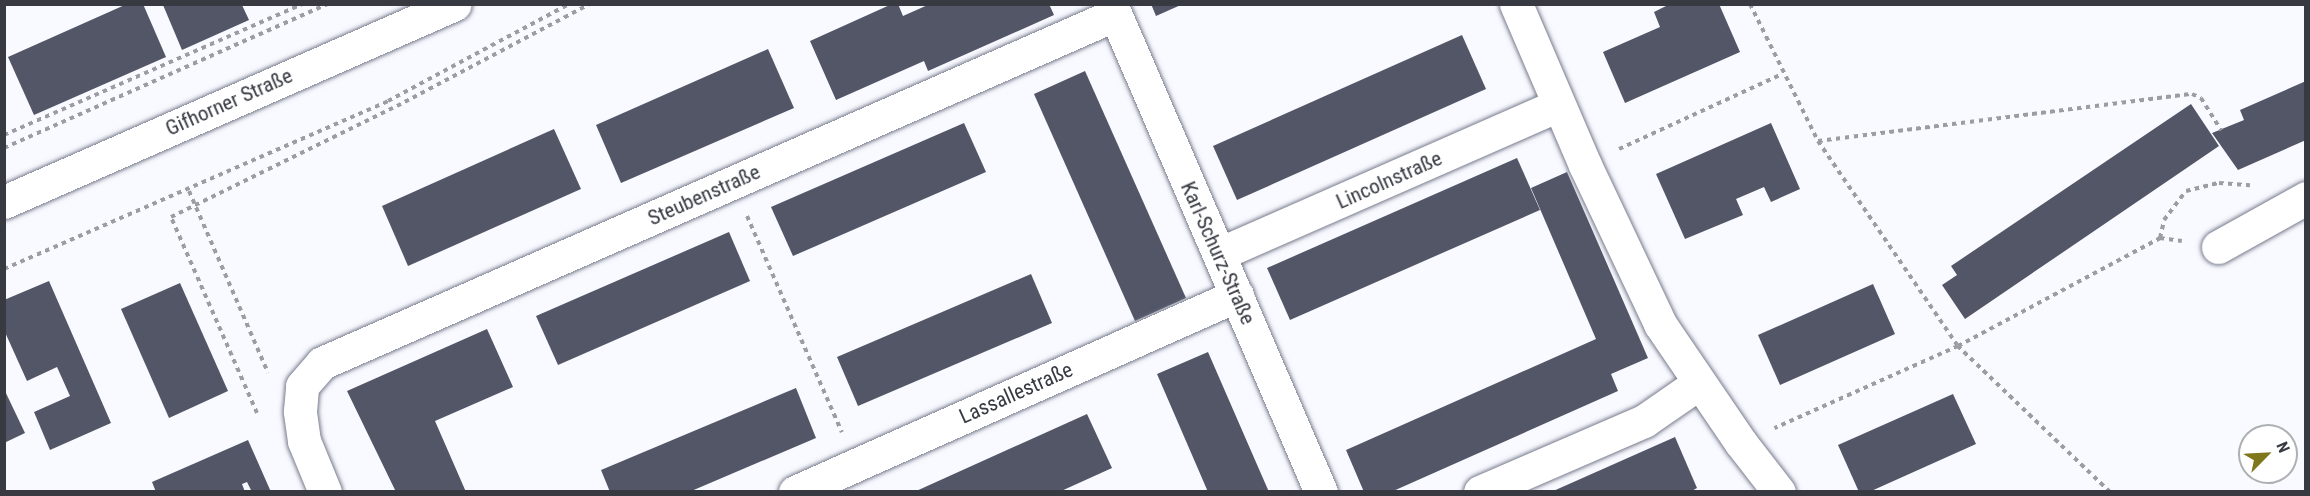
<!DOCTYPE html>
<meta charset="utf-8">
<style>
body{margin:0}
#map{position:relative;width:2310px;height:496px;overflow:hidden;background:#f9faff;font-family:"Roboto Condensed",sans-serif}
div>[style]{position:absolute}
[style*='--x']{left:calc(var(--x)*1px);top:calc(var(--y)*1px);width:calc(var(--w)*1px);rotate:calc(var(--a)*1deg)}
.building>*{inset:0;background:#525667}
.path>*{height:4px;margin-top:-2px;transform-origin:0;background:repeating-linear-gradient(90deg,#9c9da4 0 4.5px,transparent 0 9px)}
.roads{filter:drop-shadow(0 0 2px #777b8d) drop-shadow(0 0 2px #777b8d)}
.minor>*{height:33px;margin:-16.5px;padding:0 16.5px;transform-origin:16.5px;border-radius:16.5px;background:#fff}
.secondary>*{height:33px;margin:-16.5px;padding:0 16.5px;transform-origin:16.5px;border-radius:16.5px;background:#fff}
span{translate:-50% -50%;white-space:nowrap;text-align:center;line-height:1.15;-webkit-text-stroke:6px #fff;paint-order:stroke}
.street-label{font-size:21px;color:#383a42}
.frame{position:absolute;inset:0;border:6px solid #383a42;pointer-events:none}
.north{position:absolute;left:2238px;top:424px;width:60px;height:60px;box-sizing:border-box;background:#fff;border:2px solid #afb0b3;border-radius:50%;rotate:66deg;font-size:16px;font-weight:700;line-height:24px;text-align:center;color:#383a42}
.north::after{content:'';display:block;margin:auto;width:21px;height:27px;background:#7f771c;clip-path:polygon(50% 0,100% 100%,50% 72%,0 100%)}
</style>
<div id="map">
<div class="building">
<i style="clip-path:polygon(127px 4px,143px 4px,166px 57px,34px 115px,8px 57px)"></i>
<i style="clip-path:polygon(892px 4px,898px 4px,903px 16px,930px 4px,1049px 4px,1054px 15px,928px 71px,924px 61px,836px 100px,810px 41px)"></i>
<i style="clip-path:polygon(1151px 4px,1183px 4px,1156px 16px)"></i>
<i style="clip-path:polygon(1670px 4px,1719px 4px,1740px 52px,1625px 103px,1603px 52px,1660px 27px,1654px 12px)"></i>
<i style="clip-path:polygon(163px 5px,242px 5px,249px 20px,182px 50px)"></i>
<i style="clip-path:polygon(1462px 35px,1486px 89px,1237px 200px,1213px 146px)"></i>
<i style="clip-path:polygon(768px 49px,794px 108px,621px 183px,596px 125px)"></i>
<i style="clip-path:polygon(1085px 71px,1186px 298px,1135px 321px,1034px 94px)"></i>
<i style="clip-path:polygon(2306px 81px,2306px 140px,2238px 170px,2212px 133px,2244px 120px,2240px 110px)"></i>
<i style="clip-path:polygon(2191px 104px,2219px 146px,1965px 319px,1942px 285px,1957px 275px,1951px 266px)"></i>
<i style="clip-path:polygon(964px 123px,986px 172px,793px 256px,771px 207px)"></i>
<i style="clip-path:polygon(1771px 123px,1800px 189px,1771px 202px,1764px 187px,1736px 199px,1743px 215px,1685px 239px,1656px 174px)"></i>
<i style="clip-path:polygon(554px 129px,581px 189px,408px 266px,382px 206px)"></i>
<i style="clip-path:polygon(1517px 158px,1540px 210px,1290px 320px,1267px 268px)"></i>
<i style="clip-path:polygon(1567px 172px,1648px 358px,1611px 374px,1618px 391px,1391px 492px,1364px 492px,1346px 450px,1596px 339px,1531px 188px)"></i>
<i style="clip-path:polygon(729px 232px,750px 281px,558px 365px,536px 316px)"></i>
<i style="clip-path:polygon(1031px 274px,1052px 323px,858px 406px,837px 357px)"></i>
<i style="clip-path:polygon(49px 281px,111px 423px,50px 450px,34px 412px,70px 396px,57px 367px,27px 381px,4px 330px,4px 300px)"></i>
<i style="clip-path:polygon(180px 283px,228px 391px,169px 418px,121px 309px)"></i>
<i style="clip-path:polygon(1873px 284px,1895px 334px,1780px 385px,1758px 335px)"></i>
<i style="clip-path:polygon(487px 329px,513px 387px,435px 421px,466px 492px,396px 492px,347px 391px)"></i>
<i style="clip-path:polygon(1208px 352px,1255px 460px,1269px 492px,1208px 492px,1157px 374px)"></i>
<i style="clip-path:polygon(796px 388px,816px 438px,689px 492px,610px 492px,601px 470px)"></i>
<i style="clip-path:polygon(4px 389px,25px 433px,4px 443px)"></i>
<i style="clip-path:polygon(1953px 394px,1976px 444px,1869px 492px,1859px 492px,1838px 445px)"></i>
<i style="clip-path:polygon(1087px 414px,1112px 468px,1059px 492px,914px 492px)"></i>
<i style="clip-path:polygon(1675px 437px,1697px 488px,1690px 492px,1551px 492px)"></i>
<i style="clip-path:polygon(248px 440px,271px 492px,252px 492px,247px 482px,242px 484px,245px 492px,156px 492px,152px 482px)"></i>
</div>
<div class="path">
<i style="--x:1750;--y:4;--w:153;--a:63.6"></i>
<i style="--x:1818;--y:141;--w:248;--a:55.7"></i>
<i style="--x:1958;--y:346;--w:201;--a:155.9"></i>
<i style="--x:4;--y:135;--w:326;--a:-23.7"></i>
<i style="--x:1818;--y:141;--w:377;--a:-7.2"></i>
<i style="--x:2192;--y:94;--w:10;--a:24"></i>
<i style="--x:2201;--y:98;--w:38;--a:58"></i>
<i style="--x:4;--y:148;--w:355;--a:-24"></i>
<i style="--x:1619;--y:149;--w:179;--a:-24.7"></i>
<i style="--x:189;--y:191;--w:198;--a:66.5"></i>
<i style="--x:747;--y:216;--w:236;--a:66.3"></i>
<i style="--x:2160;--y:238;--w:18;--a:-77"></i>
<i style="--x:2164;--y:220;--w:36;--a:-53"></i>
<i style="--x:2186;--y:191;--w:34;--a:-14"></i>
<i style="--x:2219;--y:183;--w:31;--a:4"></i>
<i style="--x:4;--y:269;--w:419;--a:-23.6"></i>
<i style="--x:388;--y:101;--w:205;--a:-28.2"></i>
<i style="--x:257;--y:413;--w:214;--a:-113.7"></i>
<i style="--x:171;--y:217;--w:252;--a:-26.2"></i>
<i style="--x:397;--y:106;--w:218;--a:-27.9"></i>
<i style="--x:2110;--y:492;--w:211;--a:-136.2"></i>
<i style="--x:1958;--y:346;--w:229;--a:-28.1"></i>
<i style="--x:2160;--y:238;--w:22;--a:8"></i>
</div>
<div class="roads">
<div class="minor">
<i style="--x:1111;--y:4;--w:531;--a:66.72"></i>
<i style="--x:1516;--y:4;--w:175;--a:66.8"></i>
<i style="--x:1585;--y:165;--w:176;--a:64.7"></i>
<i style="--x:1660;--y:324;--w:144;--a:55.8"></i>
<i style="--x:1741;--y:443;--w:62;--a:52.2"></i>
<i style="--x:2218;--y:247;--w:101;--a:-29.1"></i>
<i style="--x:1219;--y:254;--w:370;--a:-23.7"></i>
<i style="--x:325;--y:492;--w:55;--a:-112.4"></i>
<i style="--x:304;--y:441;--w:30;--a:-98"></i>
<i style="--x:300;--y:411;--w:25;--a:-85"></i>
<i style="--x:302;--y:386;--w:30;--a:-49"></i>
<i style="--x:322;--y:363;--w:865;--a:-23.72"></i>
<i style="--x:795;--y:492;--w:484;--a:-24"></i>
<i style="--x:1480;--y:492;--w:179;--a:-23.4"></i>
<i style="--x:1644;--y:421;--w:67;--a:-34.6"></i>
</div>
<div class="secondary">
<i style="--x:4;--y:202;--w:492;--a:-23.7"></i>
</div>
</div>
<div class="street-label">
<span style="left:229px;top:102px;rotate:-24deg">Gifhorner Straße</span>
<span style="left:1389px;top:180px;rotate:-24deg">Lincolnstraße</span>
<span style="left:704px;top:195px;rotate:-24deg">Steubenstraße</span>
<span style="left:1218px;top:253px;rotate:66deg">Karl-Schurz-Straße</span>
<span style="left:1016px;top:393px;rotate:-24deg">Lassallestraße</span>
</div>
<div class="frame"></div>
<div class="north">N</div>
</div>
